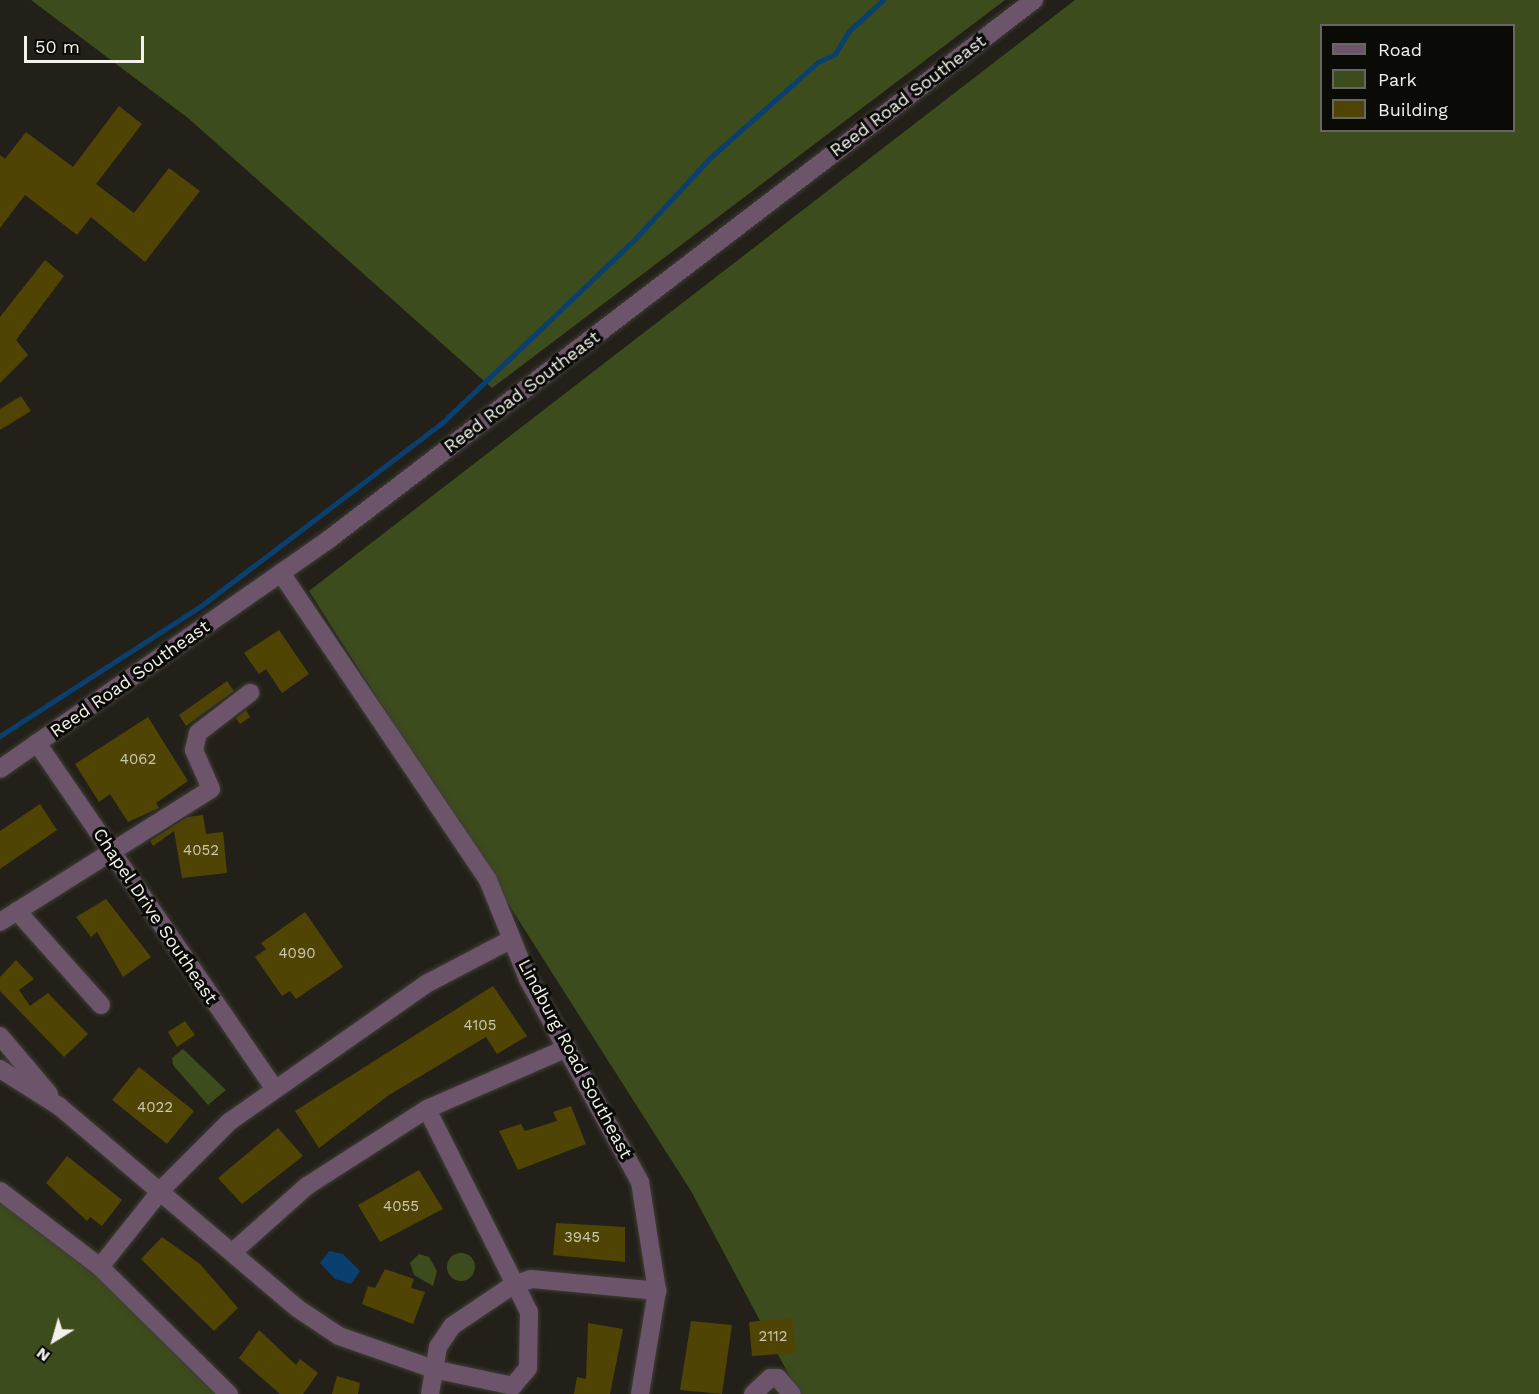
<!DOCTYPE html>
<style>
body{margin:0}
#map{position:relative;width:1539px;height:1394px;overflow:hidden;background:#222018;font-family:"Work Sans",sans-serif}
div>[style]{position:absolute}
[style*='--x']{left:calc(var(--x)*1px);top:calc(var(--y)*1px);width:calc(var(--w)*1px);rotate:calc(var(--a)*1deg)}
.green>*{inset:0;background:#3d4c1d}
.round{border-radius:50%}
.water>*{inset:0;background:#09406f}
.stream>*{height:4.5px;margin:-2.25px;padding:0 2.25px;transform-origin:2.25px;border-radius:2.25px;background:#09406f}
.building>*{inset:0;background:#504405}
.roads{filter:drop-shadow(0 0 2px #3f3d36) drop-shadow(0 0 2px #3f3d36)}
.minor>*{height:18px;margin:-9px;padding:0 9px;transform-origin:9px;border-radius:9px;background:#6c556a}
span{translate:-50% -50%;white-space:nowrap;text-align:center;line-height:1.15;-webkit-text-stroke:6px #0a0a07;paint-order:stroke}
.number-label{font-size:15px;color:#cac6b2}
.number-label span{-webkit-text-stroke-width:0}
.street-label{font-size:18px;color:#f2f1ec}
.legend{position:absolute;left:1320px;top:24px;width:195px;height:108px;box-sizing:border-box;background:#0a0a07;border:2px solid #676663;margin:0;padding:8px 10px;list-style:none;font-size:18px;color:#f2f1ec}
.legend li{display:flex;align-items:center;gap:12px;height:30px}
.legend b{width:30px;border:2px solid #676663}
.north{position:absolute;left:24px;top:1310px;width:60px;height:60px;-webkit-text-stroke:4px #0a0a07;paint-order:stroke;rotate:217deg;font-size:16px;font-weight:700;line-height:24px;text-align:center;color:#f2f1ec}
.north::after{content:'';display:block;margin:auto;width:21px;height:27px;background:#f2f1ec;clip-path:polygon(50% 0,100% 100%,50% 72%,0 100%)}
.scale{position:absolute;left:24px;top:36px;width:120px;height:27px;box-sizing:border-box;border:3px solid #f2f1ec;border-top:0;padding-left:8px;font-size:18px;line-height:21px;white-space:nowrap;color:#f2f1ec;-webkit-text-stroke:4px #0a0a07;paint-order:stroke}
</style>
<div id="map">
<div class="green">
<i style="clip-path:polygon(31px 0,1005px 0,492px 388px,188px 118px)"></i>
<i style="clip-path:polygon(evenodd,1075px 0,1539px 0,1539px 1394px,799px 1394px,691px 1191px,309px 591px,1075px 0,1322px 26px,1514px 26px,1514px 130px,1322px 130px,1322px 26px)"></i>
<i style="clip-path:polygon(183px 1049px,226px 1090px,208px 1105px,173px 1065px,172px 1058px)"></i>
<i style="clip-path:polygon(0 1191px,36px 1215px,229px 1394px,0 1394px)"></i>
<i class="round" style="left:447px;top:1253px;width:28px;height:28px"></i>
<i style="clip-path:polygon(419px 1254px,429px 1257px,437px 1271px,433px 1286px,414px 1275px,410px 1263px)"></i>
</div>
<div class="water">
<i style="clip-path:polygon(329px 1251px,343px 1254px,360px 1271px,351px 1284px,335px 1279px,320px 1263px)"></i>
</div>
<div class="stream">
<i style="--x:0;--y:736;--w:239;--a:-32.9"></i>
<i style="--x:201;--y:606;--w:304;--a:-37.2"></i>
<i style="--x:443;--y:422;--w:268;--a:-43.6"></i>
<i style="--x:637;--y:237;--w:108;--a:-47.3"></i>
<i style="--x:710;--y:158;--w:144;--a:-41.6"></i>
<i style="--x:818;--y:62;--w:19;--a:-25"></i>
<i style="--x:835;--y:54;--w:26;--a:-59"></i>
<i style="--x:848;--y:32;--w:47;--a:-42.4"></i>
</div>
<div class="building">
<i style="clip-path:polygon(119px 106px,142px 124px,96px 184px,134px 213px,169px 168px,200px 191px,145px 262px,91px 217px,77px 235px,25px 195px,0 228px,0 155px,5px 159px,26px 132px,73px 167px)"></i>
<i style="clip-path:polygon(45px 260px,64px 276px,16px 340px,28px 355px,0 383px,0 317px)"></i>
<i style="clip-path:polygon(21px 396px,31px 411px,0 430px,0 409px)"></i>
<i style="clip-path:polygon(279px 630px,309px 674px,282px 693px,266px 669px,259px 674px,244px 653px)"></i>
<i style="clip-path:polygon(227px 681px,234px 691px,186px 726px,179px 715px)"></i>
<i style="clip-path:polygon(246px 710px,250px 717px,240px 724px,236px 718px)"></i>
<i style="clip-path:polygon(148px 717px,188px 781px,156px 803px,159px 808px,128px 822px,110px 794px,99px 802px,75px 764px)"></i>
<i style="clip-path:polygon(40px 804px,57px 830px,0 869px,0 831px)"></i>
<i style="clip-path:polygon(203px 815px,206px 834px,223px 832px,227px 873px,182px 878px,174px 831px,153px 846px,150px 841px,187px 817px)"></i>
<i style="clip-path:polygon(106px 899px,151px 957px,123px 977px,97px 932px,91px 937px,76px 917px)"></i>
<i style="clip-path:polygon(305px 912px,343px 967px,296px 999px,290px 991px,282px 996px,255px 957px,266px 949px,261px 943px)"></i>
<i style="clip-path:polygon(16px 960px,34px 979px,19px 990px,30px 1006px,48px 993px,88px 1034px,64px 1057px,0 991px,0 977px)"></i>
<i style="clip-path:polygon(493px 986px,527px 1036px,497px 1054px,486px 1037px,389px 1095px,319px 1148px,295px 1111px)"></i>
<i style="clip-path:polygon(185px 1021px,195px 1035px,177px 1047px,168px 1032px)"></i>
<i style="clip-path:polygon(139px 1067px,194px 1111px,167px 1144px,112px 1100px)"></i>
<i style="clip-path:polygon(571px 1106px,586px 1144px,518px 1170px,499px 1131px,521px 1124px,525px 1131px,557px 1121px,553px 1112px)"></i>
<i style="clip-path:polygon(278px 1128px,303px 1156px,242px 1204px,218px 1178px)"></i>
<i style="clip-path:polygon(67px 1156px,122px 1200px,102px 1226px,90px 1217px,87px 1221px,46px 1183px)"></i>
<i style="clip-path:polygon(419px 1170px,443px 1209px,380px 1242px,358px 1205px)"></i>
<i style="clip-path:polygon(556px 1223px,625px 1227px,625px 1262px,553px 1255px)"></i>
<i style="clip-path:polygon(162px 1237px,200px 1264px,238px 1308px,214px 1331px,141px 1259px)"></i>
<i style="clip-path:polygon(385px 1269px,414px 1279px,411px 1288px,425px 1292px,413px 1324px,362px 1304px,368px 1286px,375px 1288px)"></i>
<i style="clip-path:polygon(792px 1318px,796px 1353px,752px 1356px,749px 1322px)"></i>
<i style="clip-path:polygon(691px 1321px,732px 1325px,722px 1394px,680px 1390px)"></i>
<i style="clip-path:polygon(588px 1323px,623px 1329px,610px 1394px,574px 1394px,577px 1377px,586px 1379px)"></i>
<i style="clip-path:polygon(259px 1330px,296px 1365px,300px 1359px,318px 1373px,303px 1394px,280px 1394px,239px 1358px)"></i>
<i style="clip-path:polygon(337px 1376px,360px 1383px,358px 1394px,332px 1394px)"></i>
</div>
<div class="roads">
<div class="minor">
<i style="--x:281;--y:573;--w:370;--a:56"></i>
<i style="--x:488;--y:880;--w:107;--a:68"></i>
<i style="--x:528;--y:979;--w:232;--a:61.1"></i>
<i style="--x:640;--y:1182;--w:110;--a:81.1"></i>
<i style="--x:657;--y:1291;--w:104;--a:99.4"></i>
<i style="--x:37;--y:743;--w:419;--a:55.5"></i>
<i style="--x:0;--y:769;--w:400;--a:-34.9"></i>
<i style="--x:328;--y:540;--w:889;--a:-37.41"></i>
<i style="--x:17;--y:911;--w:126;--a:48.2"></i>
<i style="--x:0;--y:922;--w:249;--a:-32.2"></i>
<i style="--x:211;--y:789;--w:43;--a:-113.6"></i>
<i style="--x:194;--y:750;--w:17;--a:-77"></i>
<i style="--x:198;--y:733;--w:66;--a:-37.6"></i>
<i style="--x:0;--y:1036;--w:76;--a:49.8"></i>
<i style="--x:0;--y:1069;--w:71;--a:32.3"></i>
<i style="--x:60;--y:1107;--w:311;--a:40.3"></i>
<i style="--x:297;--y:1308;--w:50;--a:33.7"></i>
<i style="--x:339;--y:1336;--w:100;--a:19.3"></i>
<i style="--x:433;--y:1369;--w:82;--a:12"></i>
<i style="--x:513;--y:1386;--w:23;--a:-50"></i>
<i style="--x:528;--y:1368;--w:56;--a:-89"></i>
<i style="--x:529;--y:1312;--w:227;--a:-116.7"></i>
<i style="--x:0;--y:1191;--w:126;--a:37.2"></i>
<i style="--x:100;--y:1267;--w:181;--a:44.6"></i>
<i style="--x:234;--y:1251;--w:98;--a:-41.7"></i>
<i style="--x:307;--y:1186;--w:143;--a:-32.7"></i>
<i style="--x:427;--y:1109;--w:153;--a:-23.5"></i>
<i style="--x:100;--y:1267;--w:100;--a:-51.5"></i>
<i style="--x:162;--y:1189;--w:95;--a:-45"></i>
<i style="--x:229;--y:1122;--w:241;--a:-35"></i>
<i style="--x:426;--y:984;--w:97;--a:-27.6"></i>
<i style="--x:430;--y:1394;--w:48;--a:-80.3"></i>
<i style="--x:438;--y:1347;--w:25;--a:-56"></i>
<i style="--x:452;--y:1326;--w:73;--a:-33.9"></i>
<i style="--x:513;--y:1285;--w:19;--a:-18"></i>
<i style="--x:531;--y:1279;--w:127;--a:5.4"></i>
<i style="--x:753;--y:1394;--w:23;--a:-43"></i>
<i style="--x:770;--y:1378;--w:8;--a:0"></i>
<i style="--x:778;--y:1378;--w:21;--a:49"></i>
</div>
</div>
<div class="number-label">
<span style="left:138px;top:760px">4062</span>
<span style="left:201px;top:851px">4052</span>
<span style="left:297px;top:954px">4090</span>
<span style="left:480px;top:1026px">4105</span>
<span style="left:155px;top:1108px">4022</span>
<span style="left:401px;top:1207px">4055</span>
<span style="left:582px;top:1238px">3945</span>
<span style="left:773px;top:1337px">2112</span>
</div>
<div class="street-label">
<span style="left:908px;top:96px;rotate:-37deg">Reed Road Southeast</span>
<span style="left:522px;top:392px;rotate:-37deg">Reed Road Southeast</span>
<span style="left:130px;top:679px;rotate:-35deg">Reed Road Southeast</span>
<span style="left:155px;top:916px;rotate:56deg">Chapel Drive Southeast</span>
<span style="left:575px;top:1059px;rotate:62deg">Lindburg Road Southeast</span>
</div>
<ul class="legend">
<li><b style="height:8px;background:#6c556a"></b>Road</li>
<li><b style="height:16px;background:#3d4c1d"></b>Park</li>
<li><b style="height:16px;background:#504405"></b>Building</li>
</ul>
<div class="north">N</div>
<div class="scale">50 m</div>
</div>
